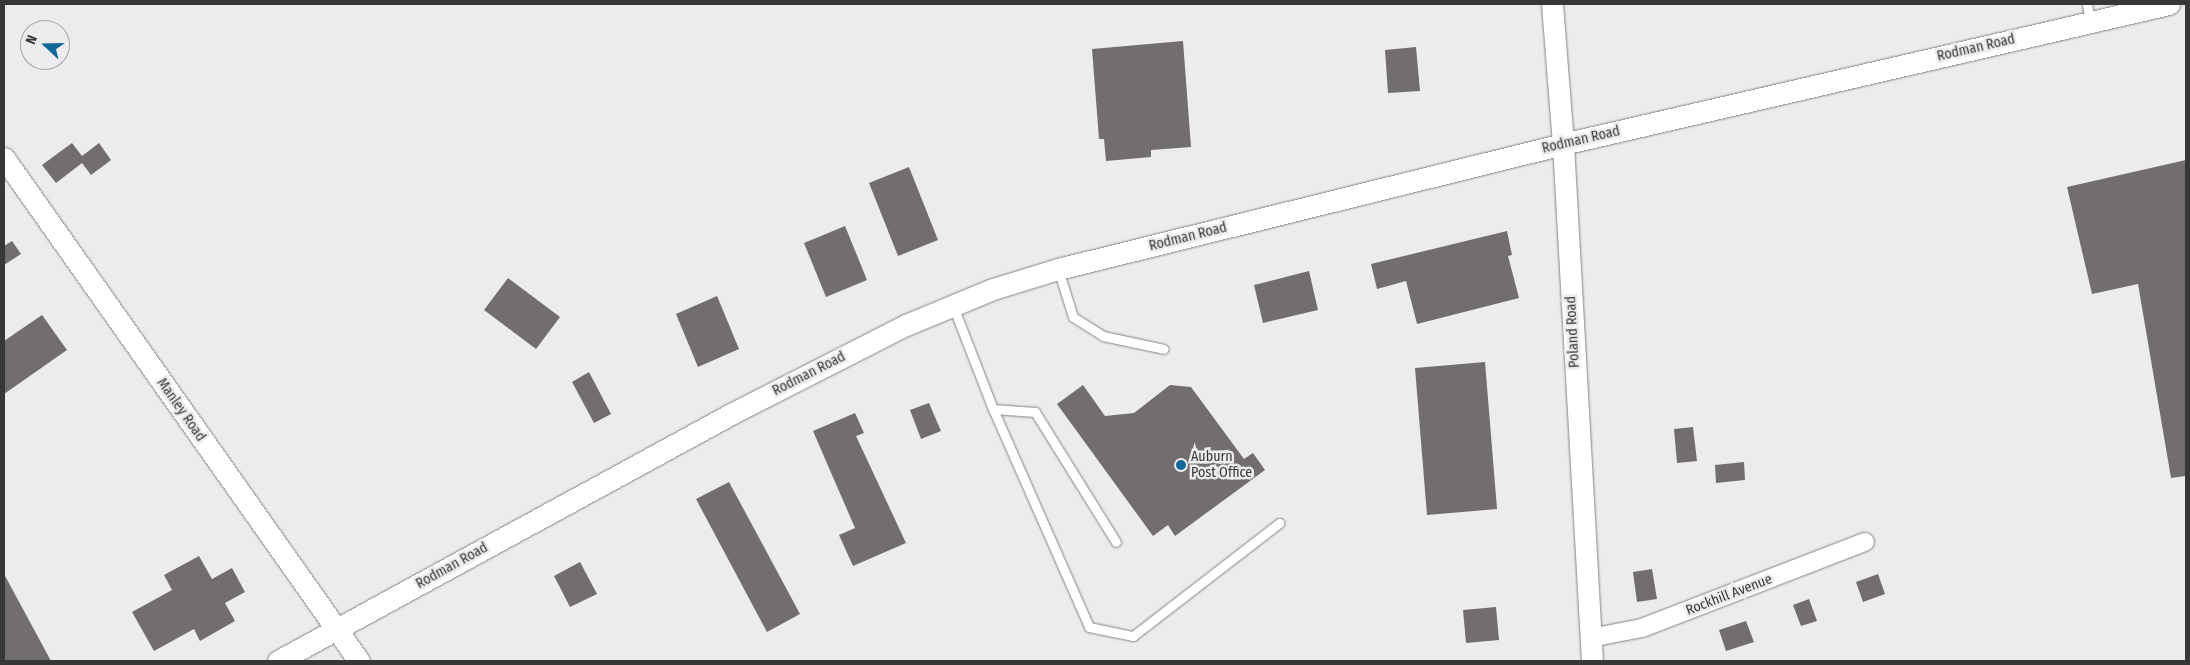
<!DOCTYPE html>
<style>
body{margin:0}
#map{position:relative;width:2190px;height:665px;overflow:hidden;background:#ececef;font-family:"Fira Sans Condensed",sans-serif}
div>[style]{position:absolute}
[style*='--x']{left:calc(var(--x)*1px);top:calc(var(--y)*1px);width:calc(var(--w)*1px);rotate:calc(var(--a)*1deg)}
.building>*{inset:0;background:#716e6d}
.roads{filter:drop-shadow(0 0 1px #848487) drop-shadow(0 0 1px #848487)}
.service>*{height:9px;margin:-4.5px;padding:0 4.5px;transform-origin:4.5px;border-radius:4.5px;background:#fff}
.minor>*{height:18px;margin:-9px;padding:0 9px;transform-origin:9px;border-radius:9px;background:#fff}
.tertiary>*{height:21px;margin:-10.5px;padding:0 10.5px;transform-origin:10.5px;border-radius:10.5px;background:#fff}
.dots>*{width:14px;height:14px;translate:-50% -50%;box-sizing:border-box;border:2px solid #ececef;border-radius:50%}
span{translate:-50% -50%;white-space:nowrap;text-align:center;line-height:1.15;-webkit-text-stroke:5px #ececef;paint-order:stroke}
.street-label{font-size:14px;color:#373738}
.poi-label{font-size:14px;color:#373738}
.left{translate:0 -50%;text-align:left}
.frame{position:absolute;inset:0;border:5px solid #373738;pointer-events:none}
.north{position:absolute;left:20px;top:20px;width:50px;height:50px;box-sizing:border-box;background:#ececef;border:1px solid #a4a4a6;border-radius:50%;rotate:291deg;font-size:14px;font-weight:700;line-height:20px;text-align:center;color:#373738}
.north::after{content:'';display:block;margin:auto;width:18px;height:22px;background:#116898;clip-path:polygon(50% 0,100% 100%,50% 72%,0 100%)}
</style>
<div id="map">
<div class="building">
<i style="clip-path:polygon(1183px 41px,1191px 147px,1151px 150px,1151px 157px,1106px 161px,1104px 139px,1099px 139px,1092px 49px)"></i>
<i style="clip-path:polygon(1416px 47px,1420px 91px,1388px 93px,1385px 50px)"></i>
<i style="clip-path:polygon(72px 143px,82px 156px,99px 143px,111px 160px,91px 175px,82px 163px,56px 183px,42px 165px)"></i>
<i style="clip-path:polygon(2186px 160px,2186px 476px,2171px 478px,2138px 284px,2092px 294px,2067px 187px)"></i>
<i style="clip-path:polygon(909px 167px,938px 240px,898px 256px,869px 183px)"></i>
<i style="clip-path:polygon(845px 226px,867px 280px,826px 297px,804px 243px)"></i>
<i style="clip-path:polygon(1507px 231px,1512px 255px,1508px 256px,1519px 298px,1417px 324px,1406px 281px,1377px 289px,1371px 264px)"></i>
<i style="clip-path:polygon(12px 241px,21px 254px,4px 265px,4px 246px)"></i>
<i style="clip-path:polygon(1309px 271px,1318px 310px,1263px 323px,1254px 285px)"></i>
<i style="clip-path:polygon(508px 278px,560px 317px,536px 349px,484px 310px)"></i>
<i style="clip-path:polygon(717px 296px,739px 349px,698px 367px,676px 314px)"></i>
<i style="clip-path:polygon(42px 315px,67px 350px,4px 394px,4px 341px)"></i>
<i style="clip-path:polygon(1485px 362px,1497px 509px,1427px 515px,1415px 368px)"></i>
<i style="clip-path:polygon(589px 372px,611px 414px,594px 423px,572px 382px)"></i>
<i style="clip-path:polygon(1083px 385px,1105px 416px,1134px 413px,1170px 385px,1191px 387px,1244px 459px,1253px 453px,1265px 470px,1175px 536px,1168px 525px,1153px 536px,1057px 404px)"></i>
<i style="clip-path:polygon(929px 403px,941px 431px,921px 439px,910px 410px)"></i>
<i style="clip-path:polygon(855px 413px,864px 433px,856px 436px,906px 543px,853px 566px,839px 535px,855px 528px,813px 431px)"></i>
<i style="clip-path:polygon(1693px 427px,1697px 461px,1677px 463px,1674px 429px)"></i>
<i style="clip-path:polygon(1744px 462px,1745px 480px,1716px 483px,1715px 465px)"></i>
<i style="clip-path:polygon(729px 482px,800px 614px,767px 632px,696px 499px)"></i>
<i style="clip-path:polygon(199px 556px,212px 579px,232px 568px,245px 592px,225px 603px,235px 621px,200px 641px,194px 629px,154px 651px,132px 612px,172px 590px,164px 575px)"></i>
<i style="clip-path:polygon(580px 562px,597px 594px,570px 607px,554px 576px)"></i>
<i style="clip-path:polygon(1652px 569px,1657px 599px,1637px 602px,1633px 572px)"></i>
<i style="clip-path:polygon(4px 574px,51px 661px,4px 661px)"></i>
<i style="clip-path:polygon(1878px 574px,1885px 594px,1863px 602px,1856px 582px)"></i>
<i style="clip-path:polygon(1809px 599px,1817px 621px,1801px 626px,1793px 605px)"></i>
<i style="clip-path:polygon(1496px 607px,1499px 640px,1466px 643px,1463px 610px)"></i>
<i style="clip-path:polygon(1746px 621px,1754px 642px,1726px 651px,1719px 630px)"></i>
</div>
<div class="roads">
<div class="service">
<i style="--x:2087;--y:4;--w:17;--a:80"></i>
<i style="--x:1058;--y:269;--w:50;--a:72.6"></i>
<i style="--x:1073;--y:317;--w:36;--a:32"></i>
<i style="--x:1103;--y:336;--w:62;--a:12"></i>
<i style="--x:953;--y:306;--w:110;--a:68.8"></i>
<i style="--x:993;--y:409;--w:238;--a:66.2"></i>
<i style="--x:1089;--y:627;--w:45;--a:11.6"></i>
<i style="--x:1133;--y:636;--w:185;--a:-37.7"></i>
<i style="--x:993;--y:409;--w:42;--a:4.1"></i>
<i style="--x:1035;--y:412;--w:153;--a:58.1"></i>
</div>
<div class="minor">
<i style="--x:1590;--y:638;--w:53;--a:-10.9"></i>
<i style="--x:1642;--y:628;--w:239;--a:-21.1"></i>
</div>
<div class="tertiary">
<i style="--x:1552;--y:4;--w:140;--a:85.5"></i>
<i style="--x:1563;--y:144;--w:518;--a:86.79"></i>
<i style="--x:4;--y:158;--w:616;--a:54.79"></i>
<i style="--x:278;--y:661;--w:516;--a:-28.6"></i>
<i style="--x:731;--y:414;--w:196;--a:-27"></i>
<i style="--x:906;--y:325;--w:94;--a:-22.5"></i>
<i style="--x:993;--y:289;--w:68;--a:-17.1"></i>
<i style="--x:1058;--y:269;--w:520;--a:-13.9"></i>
<i style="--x:1563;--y:144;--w:622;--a:-13.01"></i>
</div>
</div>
<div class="dots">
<i style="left:1181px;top:465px;background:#116898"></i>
</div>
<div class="street-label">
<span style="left:1976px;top:48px;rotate:-13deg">Rodman Road</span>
<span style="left:1581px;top:140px;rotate:-13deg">Rodman Road</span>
<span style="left:1188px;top:237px;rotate:-14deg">Rodman Road</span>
<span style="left:1573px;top:332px;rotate:-93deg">Poland Road</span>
<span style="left:809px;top:374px;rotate:-27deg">Rodman Road</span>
<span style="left:181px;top:410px;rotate:55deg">Manley Road</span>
<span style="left:452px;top:566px;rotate:-29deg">Rodman Road</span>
<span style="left:1729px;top:595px;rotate:-21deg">Rockhill Avenue</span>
</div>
<div class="poi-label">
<span class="left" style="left:1191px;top:465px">Auburn<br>Post Office</span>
</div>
<div class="frame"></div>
<div class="north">N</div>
</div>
